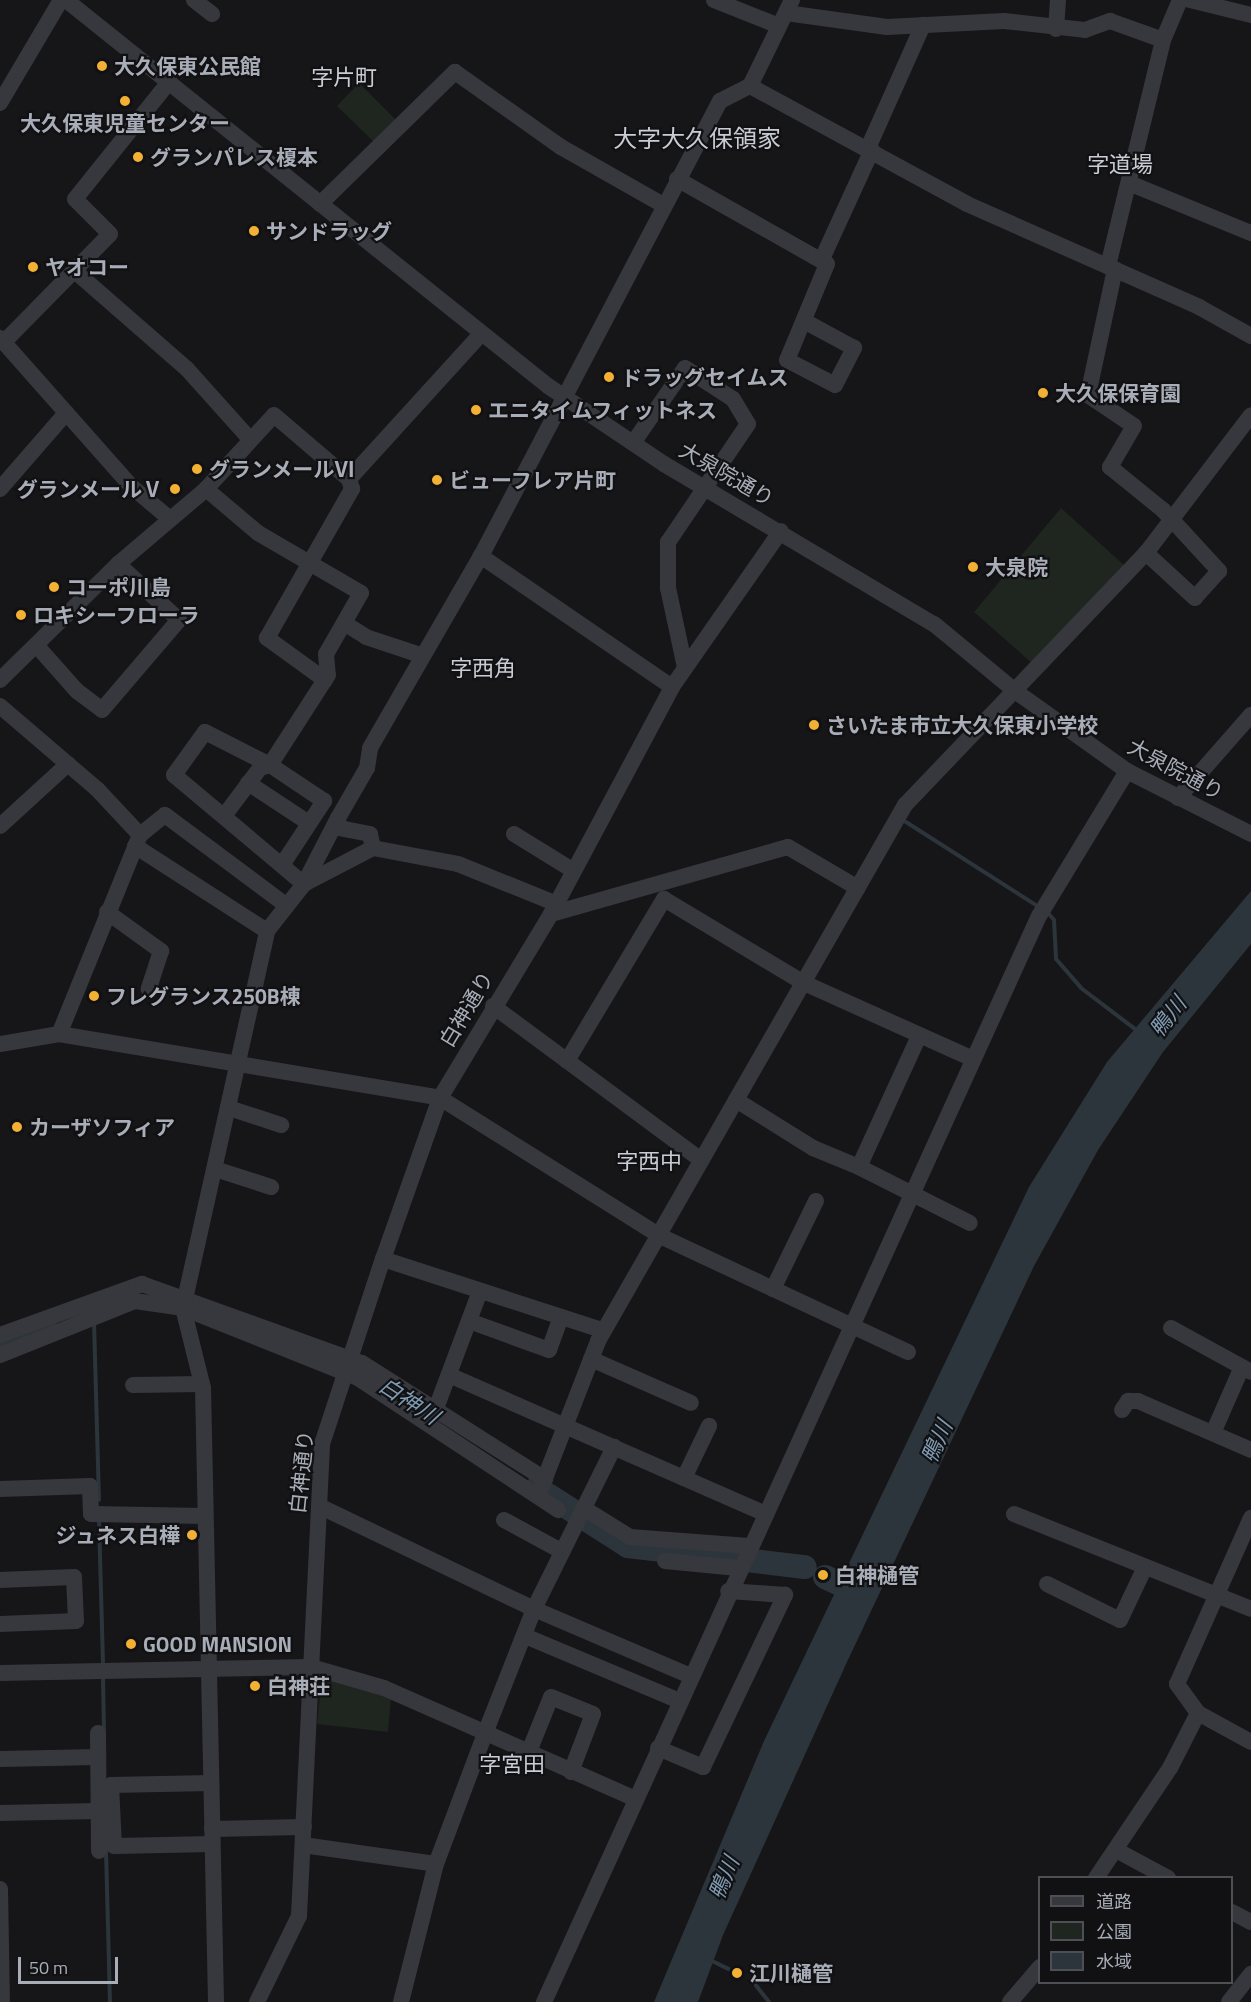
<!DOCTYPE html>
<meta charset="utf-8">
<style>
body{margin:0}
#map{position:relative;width:1251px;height:2002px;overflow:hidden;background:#161618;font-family:"Titillium Web","Noto Sans JP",sans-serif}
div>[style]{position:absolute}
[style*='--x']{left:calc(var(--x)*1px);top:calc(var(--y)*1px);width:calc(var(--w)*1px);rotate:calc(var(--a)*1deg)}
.green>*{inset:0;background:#1e261f}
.water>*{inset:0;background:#2c353c}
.stream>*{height:4px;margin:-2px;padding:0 2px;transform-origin:2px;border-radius:2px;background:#2c353c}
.river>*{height:24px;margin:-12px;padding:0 12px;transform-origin:12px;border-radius:12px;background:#2c353c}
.minor>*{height:16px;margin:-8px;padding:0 8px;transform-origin:8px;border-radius:8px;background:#37383d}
.dots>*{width:16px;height:16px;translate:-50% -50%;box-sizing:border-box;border:3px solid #111113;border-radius:50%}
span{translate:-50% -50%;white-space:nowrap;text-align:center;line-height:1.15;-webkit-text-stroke:4.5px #111113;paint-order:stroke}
.poi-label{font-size:21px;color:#a8adb8;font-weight:700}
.left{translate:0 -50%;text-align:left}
.right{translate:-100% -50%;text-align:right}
.street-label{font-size:21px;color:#a8adb8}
.neighbourhood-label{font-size:22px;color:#c9ccd4}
.water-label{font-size:22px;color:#7f9bb3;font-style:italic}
.quarter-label{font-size:24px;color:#c9ccd4}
.legend{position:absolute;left:1038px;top:1876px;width:195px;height:108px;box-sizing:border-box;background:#111113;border:2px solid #4d4f55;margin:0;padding:8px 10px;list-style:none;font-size:18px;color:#a8adb8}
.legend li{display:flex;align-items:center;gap:12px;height:30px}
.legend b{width:30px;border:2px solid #4d4f55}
.scale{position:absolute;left:18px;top:1957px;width:100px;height:27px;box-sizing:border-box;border:3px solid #a8adb8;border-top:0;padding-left:8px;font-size:18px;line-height:21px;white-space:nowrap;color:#a8adb8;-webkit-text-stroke:4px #111113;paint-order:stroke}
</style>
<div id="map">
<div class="green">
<i style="clip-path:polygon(359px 83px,396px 120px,374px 142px,337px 106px)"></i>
<i style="clip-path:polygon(1061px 508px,1124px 565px,1034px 665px,974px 612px)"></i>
<i style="clip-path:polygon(322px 1676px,391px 1697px,388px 1732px,317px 1724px)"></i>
</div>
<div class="water">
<i style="clip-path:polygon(1251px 891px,1251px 944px,1163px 1052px,1098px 1150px,1034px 1266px,847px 1662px,723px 1935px,698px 2002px,654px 2002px,764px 1741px,1029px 1187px,1107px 1062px)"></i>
</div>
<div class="stream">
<i style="--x:906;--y:822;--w:158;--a:32.6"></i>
<i style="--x:1048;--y:913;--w:9;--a:49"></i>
<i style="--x:1054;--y:920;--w:39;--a:87"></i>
<i style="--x:1056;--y:959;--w:38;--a:49"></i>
<i style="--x:1081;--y:988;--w:73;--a:37.2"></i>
<i style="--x:94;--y:1322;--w:178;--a:88.4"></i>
<i style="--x:99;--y:1520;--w:145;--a:88.4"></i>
<i style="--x:103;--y:1676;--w:55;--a:89"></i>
<i style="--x:106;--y:1850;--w:152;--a:88.5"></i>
<i style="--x:708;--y:1959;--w:30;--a:26"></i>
<i style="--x:751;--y:1979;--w:29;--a:52"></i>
</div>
<div class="river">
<i style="--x:0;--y:1345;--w:49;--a:-19.2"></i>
<i style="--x:537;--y:1488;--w:108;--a:32.5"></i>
<i style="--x:628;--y:1546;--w:178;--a:6.8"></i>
<i style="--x:825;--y:1577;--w:38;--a:25"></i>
</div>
<div class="minor">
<i style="--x:66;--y:0;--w:618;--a:38.69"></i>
<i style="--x:548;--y:386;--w:140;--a:33.9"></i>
<i style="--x:664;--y:464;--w:314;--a:30.7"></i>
<i style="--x:934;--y:624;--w:105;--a:39.6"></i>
<i style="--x:1015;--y:691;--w:138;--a:35.5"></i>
<i style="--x:1127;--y:771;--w:139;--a:26.9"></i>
<i style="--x:194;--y:0;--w:23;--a:38"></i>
<i style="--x:714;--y:0;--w:70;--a:21.8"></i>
<i style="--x:1190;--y:0;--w:63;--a:13.8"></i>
<i style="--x:786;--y:13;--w:102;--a:7.9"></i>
<i style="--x:887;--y:27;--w:117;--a:-2.9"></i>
<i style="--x:1004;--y:21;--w:81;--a:6.3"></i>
<i style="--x:1085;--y:30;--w:27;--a:-20"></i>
<i style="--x:1110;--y:21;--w:56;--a:19.7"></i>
<i style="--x:1056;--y:29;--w:29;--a:-86"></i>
<i style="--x:750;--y:86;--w:247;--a:28.5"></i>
<i style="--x:967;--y:204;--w:254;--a:23.9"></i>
<i style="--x:1199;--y:307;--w:60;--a:29.1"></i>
<i style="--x:0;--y:103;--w:120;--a:-59.4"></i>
<i style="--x:868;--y:148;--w:135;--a:-65.9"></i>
<i style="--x:677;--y:179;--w:172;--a:29.5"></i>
<i style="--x:827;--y:264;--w:104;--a:112.6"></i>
<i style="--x:787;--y:360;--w:54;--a:27.5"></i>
<i style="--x:835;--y:385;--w:42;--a:-62.8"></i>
<i style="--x:854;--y:348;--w:57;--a:-151.6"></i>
<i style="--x:1129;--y:183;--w:132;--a:22.3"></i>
<i style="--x:320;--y:204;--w:189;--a:-44.4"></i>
<i style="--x:455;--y:72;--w:130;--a:35.3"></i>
<i style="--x:561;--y:147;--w:117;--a:29.6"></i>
<i style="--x:822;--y:259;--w:120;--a:-65.4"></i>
<i style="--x:1108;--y:266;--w:233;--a:-76.3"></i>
<i style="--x:1163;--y:40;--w:43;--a:-67"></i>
<i style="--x:1115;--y:269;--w:129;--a:102.1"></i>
<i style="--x:1088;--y:395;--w:55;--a:34"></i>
<i style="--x:1134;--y:426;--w:48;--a:120.3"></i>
<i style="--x:1110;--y:467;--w:68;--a:39.1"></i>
<i style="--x:1163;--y:510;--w:83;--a:47.4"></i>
<i style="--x:1219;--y:571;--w:36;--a:132"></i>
<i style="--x:1195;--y:598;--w:67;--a:-137.4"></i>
<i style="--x:77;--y:273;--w:146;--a:41.1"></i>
<i style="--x:187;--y:369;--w:93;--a:48.1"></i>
<i style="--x:0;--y:338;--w:199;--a:48.5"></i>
<i style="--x:132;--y:487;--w:50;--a:40.1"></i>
<i style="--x:4;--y:342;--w:151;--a:-45.5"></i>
<i style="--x:110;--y:234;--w:49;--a:-135"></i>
<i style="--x:75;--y:199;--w:151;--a:-51.2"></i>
<i style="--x:633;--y:443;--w:91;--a:-55.3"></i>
<i style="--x:685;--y:368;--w:57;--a:32.9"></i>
<i style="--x:733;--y:399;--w:29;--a:59"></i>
<i style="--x:748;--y:424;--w:143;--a:124.1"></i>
<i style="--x:668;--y:542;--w:46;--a:90"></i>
<i style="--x:668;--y:588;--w:81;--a:77.9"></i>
<i style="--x:0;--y:489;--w:101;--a:-49"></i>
<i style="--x:206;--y:489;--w:68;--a:40.2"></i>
<i style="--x:258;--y:533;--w:119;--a:30.2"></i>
<i style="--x:361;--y:593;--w:70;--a:119.8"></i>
<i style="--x:326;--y:654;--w:21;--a:85"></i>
<i style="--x:328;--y:675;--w:107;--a:122.8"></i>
<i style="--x:270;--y:765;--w:10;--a:163"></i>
<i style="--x:260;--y:768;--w:60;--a:126.9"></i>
<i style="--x:344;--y:623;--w:26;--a:32"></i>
<i style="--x:366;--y:637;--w:60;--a:18.4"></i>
<i style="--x:37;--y:646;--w:60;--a:48.4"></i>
<i style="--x:77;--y:691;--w:31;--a:37"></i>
<i style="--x:102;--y:710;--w:118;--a:-49.5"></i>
<i style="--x:179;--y:620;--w:83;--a:-137.4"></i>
<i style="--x:0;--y:680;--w:165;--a:-44.5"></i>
<i style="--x:118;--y:564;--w:116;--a:-40.4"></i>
<i style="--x:206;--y:489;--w:100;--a:-47.4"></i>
<i style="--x:274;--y:415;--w:99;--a:40.5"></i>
<i style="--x:349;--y:479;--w:196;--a:-47.7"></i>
<i style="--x:325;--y:680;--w:72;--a:-144.1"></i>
<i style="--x:267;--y:638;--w:172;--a:-60.3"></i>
<i style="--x:352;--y:489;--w:10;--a:-107"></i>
<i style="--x:672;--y:687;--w:232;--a:-145.6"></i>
<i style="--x:481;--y:556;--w:514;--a:-62.29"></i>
<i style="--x:720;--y:101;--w:34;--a:-27"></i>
<i style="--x:750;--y:86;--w:96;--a:-64"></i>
<i style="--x:0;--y:706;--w:128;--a:40.6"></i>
<i style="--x:97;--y:789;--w:63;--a:46.9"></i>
<i style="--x:140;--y:835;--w:215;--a:112.1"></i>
<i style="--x:248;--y:783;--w:73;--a:33.3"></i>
<i style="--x:1178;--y:798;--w:111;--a:-48.7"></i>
<i style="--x:0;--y:826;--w:92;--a:-42.4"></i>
<i style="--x:514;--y:834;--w:70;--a:31.7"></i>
<i style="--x:140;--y:835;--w:32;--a:-39"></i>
<i style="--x:165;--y:815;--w:152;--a:36.7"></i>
<i style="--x:135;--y:846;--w:157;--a:32.8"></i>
<i style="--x:373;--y:848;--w:14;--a:-102"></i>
<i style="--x:370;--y:834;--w:32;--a:-169"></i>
<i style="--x:339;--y:828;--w:10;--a:-96"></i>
<i style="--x:338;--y:818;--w:58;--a:-59.9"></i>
<i style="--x:367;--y:768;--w:20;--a:-81"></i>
<i style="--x:370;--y:748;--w:222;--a:-60"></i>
<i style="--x:282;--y:865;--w:77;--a:-56.7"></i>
<i style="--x:324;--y:801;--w:65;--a:-146.3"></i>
<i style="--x:270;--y:765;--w:73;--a:-153.1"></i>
<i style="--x:205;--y:732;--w:53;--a:125.8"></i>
<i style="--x:174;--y:775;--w:170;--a:40"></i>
<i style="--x:304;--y:884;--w:74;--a:-62.7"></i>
<i style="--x:107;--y:912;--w:67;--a:35.8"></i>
<i style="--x:161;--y:951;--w:40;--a:108"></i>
<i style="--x:551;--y:914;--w:246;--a:-15.8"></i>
<i style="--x:788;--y:847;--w:81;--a:30.4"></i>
<i style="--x:493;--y:1006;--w:257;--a:36.5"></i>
<i style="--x:919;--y:1036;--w:144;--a:114.6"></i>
<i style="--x:859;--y:1167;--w:124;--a:26.8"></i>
<i style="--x:0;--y:1044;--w:60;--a:-9.6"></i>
<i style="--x:59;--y:1034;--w:386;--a:9.5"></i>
<i style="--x:440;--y:1098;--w:257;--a:32.1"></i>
<i style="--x:658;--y:1235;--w:276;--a:25.1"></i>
<i style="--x:567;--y:1061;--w:189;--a:-59.1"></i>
<i style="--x:664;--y:899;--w:163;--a:31"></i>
<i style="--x:804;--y:983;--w:185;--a:24.2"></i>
<i style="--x:736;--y:1100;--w:91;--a:31.9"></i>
<i style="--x:813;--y:1148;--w:50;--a:22.4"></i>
<i style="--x:229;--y:1108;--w:55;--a:18.1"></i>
<i style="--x:215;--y:1169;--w:59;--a:17.8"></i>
<i style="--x:383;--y:1259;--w:232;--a:18"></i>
<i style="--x:773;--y:1289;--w:98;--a:-64"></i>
<i style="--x:469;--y:1321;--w:85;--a:19.9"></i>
<i style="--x:549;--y:1350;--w:35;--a:-70"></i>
<i style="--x:1171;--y:1328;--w:91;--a:28.8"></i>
<i style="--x:0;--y:1335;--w:151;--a:-19.8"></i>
<i style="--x:142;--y:1284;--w:234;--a:19.8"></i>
<i style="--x:362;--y:1363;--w:217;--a:32.4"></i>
<i style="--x:0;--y:1355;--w:145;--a:-21.8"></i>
<i style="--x:135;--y:1301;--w:49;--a:8.3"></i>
<i style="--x:183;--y:1308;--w:188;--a:21.8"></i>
<i style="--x:358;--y:1378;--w:240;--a:33.4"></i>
<i style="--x:591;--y:1359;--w:109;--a:23.7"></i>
<i style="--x:449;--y:1375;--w:344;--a:23.7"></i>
<i style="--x:133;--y:1385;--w:69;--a:-0.8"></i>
<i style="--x:1122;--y:1410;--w:11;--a:-56"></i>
<i style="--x:1128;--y:1401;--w:10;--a:0"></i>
<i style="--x:1138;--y:1401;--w:123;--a:23.4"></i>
<i style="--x:435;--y:1411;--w:128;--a:-69.4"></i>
<i style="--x:1213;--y:1433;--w:72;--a:-66.3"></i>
<i style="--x:684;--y:1478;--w:58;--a:-64.3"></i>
<i style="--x:0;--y:1489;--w:90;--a:-1.9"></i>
<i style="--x:90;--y:1486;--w:28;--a:88"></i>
<i style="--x:91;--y:1514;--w:114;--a:1"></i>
<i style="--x:538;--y:1496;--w:166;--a:-68.8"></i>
<i style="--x:598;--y:1341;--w:618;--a:-60.2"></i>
<i style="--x:905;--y:805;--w:349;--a:-46.3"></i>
<i style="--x:1146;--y:553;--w:173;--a:-52.7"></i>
<i style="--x:319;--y:1506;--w:238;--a:25.6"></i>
<i style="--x:534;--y:1609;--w:170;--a:23.2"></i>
<i style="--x:585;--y:1509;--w:53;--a:31.9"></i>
<i style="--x:630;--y:1537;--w:119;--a:4.3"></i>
<i style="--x:1014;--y:1514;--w:255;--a:21.8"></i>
<i style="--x:504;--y:1520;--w:65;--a:28.5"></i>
<i style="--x:665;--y:1561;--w:73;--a:5.5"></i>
<i style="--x:0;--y:1580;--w:74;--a:-2.3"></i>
<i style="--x:74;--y:1577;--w:44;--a:87.4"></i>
<i style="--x:76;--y:1621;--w:76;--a:177.7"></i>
<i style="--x:1047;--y:1584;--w:81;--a:26.3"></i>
<i style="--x:1120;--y:1620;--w:59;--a:-64.7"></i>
<i style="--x:525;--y:1636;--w:168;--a:22.8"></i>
<i style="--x:0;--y:1673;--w:311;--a:-1.1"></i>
<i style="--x:311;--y:1667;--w:76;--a:16"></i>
<i style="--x:384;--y:1688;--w:275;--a:23.8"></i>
<i style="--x:1198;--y:1713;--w:60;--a:28.7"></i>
<i style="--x:98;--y:1733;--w:118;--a:89.5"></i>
<i style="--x:658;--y:1748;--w:49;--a:22.9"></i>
<i style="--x:703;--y:1767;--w:191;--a:-64.5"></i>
<i style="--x:785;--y:1595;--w:57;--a:-176"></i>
<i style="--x:528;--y:1754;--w:61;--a:-68"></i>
<i style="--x:551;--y:1697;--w:45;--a:22"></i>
<i style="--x:593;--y:1714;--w:62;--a:110.8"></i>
<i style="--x:0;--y:1759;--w:98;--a:-1.2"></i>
<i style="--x:211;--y:1783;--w:100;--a:178.9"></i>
<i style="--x:111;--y:1785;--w:61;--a:87.2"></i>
<i style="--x:114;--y:1846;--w:98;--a:-1.2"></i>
<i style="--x:0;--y:1813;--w:98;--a:-1.2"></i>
<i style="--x:212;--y:1829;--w:92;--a:-1.2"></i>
<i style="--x:303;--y:1845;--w:134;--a:8.1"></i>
<i style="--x:1118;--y:1851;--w:57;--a:28.4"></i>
<i style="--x:1096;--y:1878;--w:133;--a:-56.1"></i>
<i style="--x:1170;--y:1768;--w:62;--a:-63"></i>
<i style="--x:1198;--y:1713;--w:36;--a:-126"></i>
<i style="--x:1177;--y:1684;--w:182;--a:-66"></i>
<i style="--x:0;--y:1889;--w:113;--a:89"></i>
<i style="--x:1232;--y:1912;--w:21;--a:28"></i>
<i style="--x:216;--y:2002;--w:614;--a:-91.21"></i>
<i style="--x:203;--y:1388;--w:82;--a:-104"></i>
<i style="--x:183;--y:1308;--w:386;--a:-77.4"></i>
<i style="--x:267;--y:931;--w:60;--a:-51.8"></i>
<i style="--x:304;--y:884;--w:78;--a:-27.6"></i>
<i style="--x:373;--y:848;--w:86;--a:10.7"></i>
<i style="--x:458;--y:864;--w:107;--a:22"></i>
<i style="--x:257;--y:2002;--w:96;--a:-64"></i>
<i style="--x:299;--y:1916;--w:473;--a:-87.2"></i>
<i style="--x:322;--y:1444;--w:195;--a:-71.8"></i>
<i style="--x:383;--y:1259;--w:171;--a:-70.5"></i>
<i style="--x:440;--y:1098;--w:215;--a:-58.9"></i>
<i style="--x:551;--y:914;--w:257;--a:-61.9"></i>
<i style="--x:672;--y:687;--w:190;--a:-55.1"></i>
<i style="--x:401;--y:2002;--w:142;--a:-75.8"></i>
<i style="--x:436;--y:1864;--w:137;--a:-69.4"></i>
<i style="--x:484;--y:1736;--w:136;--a:-68.5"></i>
<i style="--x:534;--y:1609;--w:181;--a:-63.7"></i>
<i style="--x:544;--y:2002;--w:1193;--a:-65.5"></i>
<i style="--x:1039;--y:916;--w:170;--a:-58.7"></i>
<i style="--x:1010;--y:2002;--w:46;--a:-49.4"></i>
<i style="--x:1229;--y:2002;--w:36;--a:-52"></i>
</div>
<div class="dots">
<i style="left:102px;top:66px;background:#f2b134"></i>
<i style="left:125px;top:101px;background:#f2b134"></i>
<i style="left:138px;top:157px;background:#f2b134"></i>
<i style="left:254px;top:231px;background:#f2b134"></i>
<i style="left:33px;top:267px;background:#f2b134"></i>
<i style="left:609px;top:377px;background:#f2b134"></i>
<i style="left:1043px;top:393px;background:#f2b134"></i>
<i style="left:476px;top:410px;background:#f2b134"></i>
<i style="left:197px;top:469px;background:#f2b134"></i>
<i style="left:437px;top:480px;background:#f2b134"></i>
<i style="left:175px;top:489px;background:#f2b134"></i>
<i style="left:973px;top:567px;background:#f2b134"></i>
<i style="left:54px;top:587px;background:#f2b134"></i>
<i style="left:21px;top:615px;background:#f2b134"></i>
<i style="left:814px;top:725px;background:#f2b134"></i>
<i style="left:94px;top:996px;background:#f2b134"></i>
<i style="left:17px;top:1127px;background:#f2b134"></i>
<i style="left:192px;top:1535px;background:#f2b134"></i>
<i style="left:823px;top:1575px;background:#f2b134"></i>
<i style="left:131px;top:1644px;background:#f2b134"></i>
<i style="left:255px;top:1686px;background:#f2b134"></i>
<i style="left:737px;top:1973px;background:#f2b134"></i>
</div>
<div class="poi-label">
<span class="left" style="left:114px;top:66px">大久保東公民館</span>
<span style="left:125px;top:123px">大久保東児童センター</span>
<span class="left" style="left:150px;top:157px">グランパレス榎本</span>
<span class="left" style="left:266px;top:231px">サンドラッグ</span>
<span class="left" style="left:45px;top:267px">ヤオコー</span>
<span class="left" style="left:621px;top:377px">ドラッグセイムス</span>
<span class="left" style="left:1055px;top:393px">大久保保育園</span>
<span class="left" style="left:488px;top:410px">エニタイムフィットネス</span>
<span class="left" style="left:209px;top:469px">グランメールⅥ</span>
<span class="left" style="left:449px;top:480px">ビューフレア片町</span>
<span class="right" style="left:163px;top:489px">グランメールⅤ</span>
<span class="left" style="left:985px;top:567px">大泉院</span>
<span class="left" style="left:66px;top:587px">コーポ川島</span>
<span class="left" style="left:33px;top:615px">ロキシーフローラ</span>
<span class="left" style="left:826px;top:725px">さいたま市立大久保東小学校</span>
<span class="left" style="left:106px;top:996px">フレグランス250B棟</span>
<span class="left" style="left:29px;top:1127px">カーザソフィア</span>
<span class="right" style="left:180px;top:1535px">ジュネス白樺</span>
<span class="left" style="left:835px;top:1575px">白神樋管</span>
<span class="left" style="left:143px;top:1644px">GOOD MANSION</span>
<span class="left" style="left:267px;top:1686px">白神荘</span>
<span class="left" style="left:749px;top:1973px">江川樋管</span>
</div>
<div class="street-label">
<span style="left:727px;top:474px;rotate:30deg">大泉院通り</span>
<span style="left:1176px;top:769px;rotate:28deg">大泉院通り</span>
<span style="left:466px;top:1009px;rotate:-59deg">白神通り</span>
<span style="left:301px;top:1472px;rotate:-84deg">白神通り</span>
</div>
<div class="neighbourhood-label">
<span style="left:344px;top:78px">字片町</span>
<span style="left:1120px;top:165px">字道場</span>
<span style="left:483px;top:669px">字西角</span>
<span style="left:649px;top:1162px">字西中</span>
<span style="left:512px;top:1765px">字宮田</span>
</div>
<div class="water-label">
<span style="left:1168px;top:1017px;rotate:-52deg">鴨川</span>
<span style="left:409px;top:1401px;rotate:33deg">白神川</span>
<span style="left:937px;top:1442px;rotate:-66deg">鴨川</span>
<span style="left:724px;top:1878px;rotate:-67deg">鴨川</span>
</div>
<div class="quarter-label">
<span style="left:697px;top:139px">大字大久保領家</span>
</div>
<ul class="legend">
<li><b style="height:8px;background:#37383d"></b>道路</li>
<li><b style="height:16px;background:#1e261f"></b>公園</li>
<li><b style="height:16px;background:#2c353c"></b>水域</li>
</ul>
<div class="scale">50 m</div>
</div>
